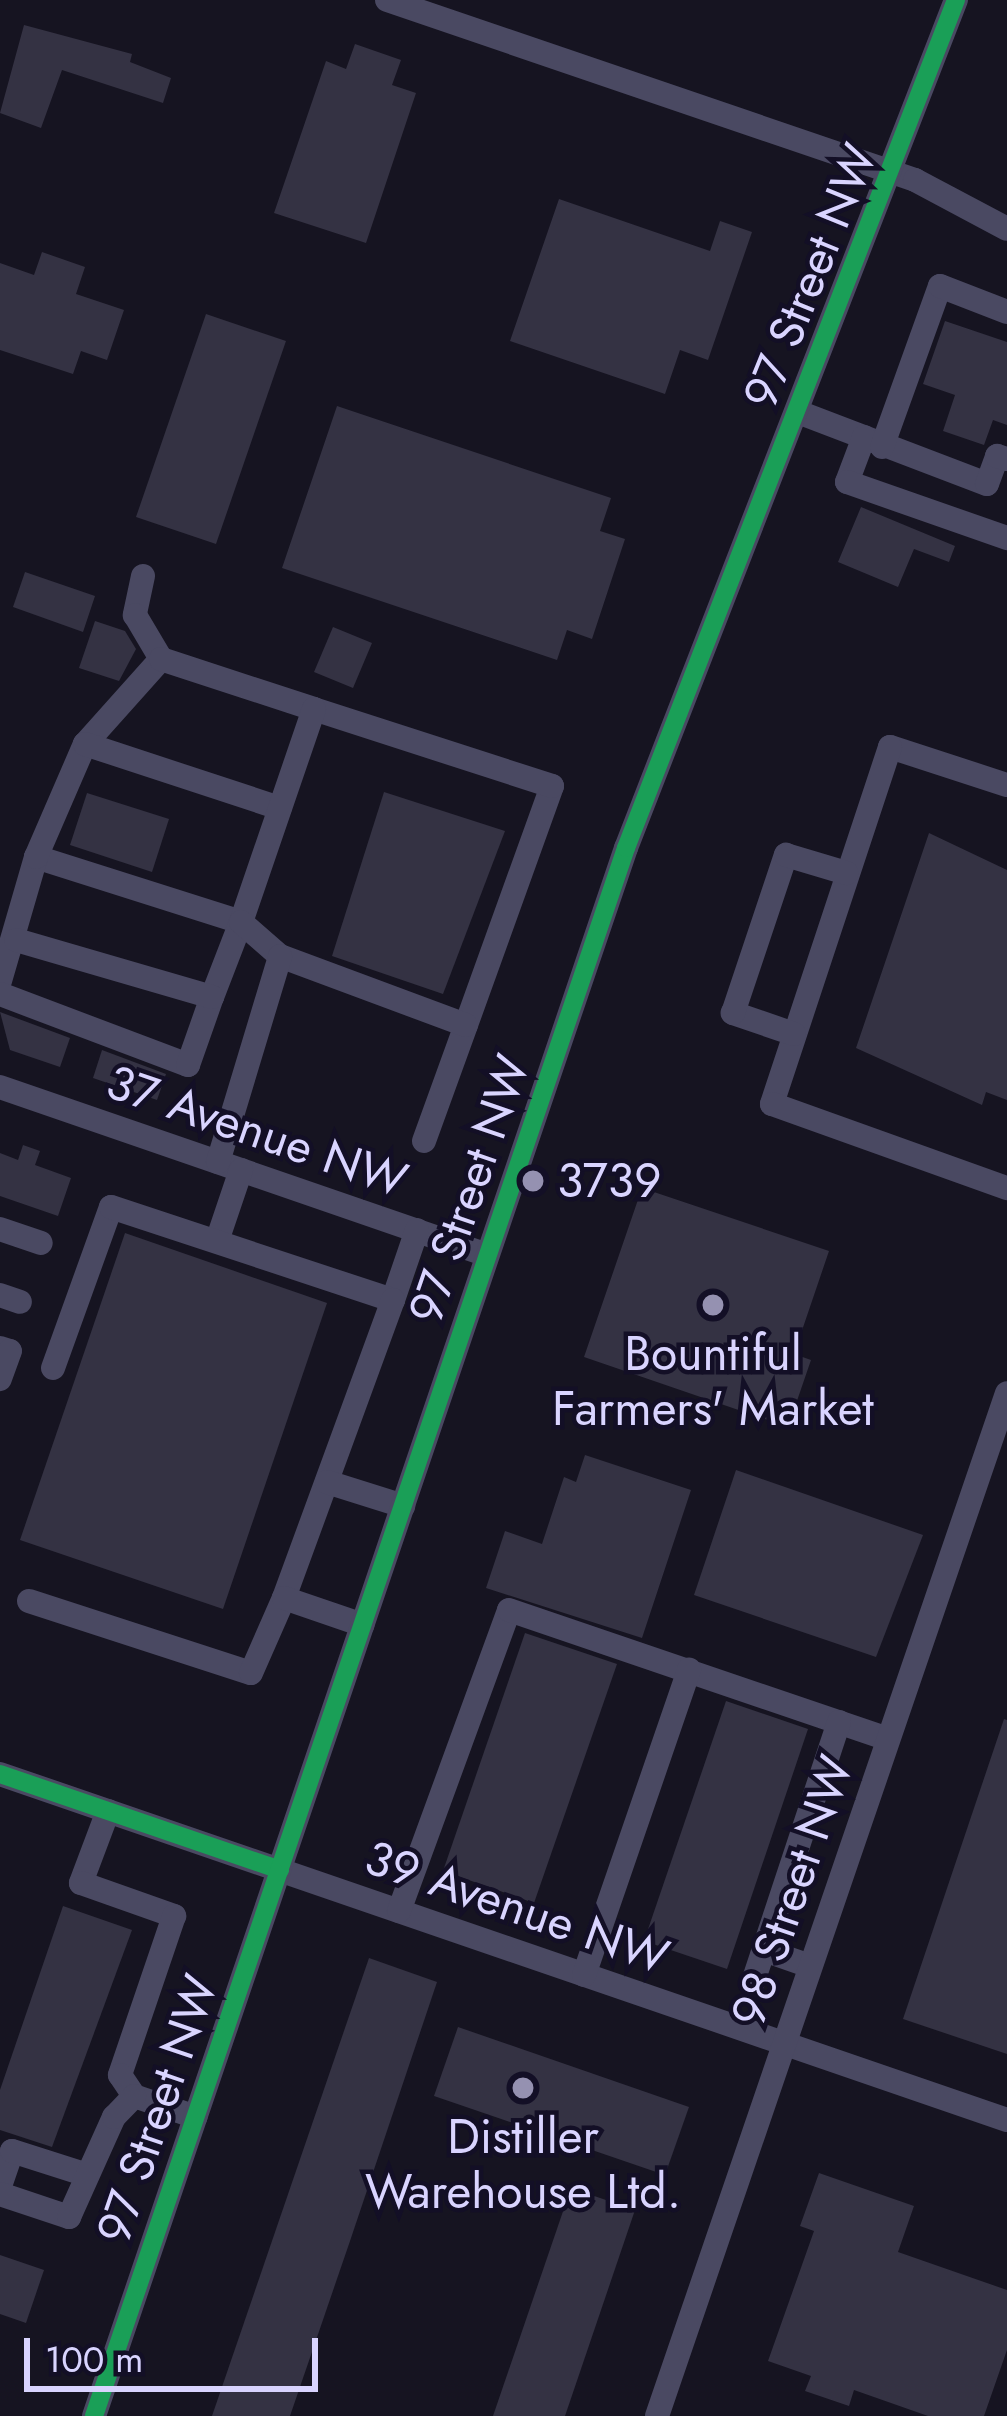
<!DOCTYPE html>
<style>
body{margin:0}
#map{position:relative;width:1007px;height:2416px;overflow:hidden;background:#161421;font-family:Jost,sans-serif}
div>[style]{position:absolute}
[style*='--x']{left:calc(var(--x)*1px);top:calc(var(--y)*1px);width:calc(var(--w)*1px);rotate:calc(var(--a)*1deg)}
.building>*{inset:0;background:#343243}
.minor>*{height:24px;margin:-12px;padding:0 12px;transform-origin:12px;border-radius:12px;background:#4a4962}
.cycleway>*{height:18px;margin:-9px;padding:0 9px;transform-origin:9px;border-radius:9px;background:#1a9f57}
.dots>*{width:33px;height:33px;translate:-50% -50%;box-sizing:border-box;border:6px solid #130f26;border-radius:50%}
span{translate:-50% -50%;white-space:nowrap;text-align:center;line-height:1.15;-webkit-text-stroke:9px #130f26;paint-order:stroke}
.street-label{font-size:48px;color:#d9d4ff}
.poi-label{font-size:48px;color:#d9d4ff}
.left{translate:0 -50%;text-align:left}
.scale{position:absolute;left:24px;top:2338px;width:294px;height:54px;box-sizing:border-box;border:6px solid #d9d4ff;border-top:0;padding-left:15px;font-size:36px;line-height:42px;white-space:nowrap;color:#d9d4ff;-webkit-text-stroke:9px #130f26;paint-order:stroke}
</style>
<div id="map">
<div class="building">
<i style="clip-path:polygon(24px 25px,132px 54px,130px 62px,171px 78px,163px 103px,62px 70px,41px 128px,0 113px)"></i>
<i style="clip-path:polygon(355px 44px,401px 60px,392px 85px,416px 93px,366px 243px,274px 213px,326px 61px,346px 69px)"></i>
<i style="clip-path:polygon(559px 199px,710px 251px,720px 221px,752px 232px,708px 360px,680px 350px,665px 394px,510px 341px)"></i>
<i style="clip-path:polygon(42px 252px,85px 267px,76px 294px,124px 310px,107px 360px,81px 351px,73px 374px,0 350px,0 263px,34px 275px)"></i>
<i style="clip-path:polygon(206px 314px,286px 341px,216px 544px,136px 517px)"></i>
<i style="clip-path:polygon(945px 321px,1007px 342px,1007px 425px,993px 420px,984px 445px,943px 431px,955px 395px,923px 384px)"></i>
<i style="clip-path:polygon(337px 406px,611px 498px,600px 531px,625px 539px,592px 639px,567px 630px,557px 660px,282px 568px)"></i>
<i style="clip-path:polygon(861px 507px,955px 546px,949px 562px,914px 549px,898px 587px,838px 562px)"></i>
<i style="clip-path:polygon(25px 572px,95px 596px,83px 632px,13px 607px)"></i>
<i style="clip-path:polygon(95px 621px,125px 631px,136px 649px,119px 681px,79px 668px)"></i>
<i style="clip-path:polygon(333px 627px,372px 643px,353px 688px,314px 672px)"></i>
<i style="clip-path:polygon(384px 792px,505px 831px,443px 994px,332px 956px)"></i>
<i style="clip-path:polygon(87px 793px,169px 819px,152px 872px,70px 845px)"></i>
<i style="clip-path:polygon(929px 833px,1007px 870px,1007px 1100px,986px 1092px,982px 1105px,856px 1048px)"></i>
<i style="clip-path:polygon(0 1012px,70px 1038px,60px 1067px,10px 1050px)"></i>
<i style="clip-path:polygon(102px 1050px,166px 1074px,157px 1100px,93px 1078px)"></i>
<i style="clip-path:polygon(23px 1145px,40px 1151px,35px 1165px,71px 1178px,58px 1216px,0 1196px,0 1153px,18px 1160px)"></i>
<i style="clip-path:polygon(642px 1188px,829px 1251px,794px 1354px,811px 1360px,788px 1427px,584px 1357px)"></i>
<i style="clip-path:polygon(125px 1233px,327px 1303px,223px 1609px,20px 1540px)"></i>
<i style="clip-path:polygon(585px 1455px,691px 1490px,642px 1638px,486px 1588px,505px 1531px,542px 1544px,564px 1477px,576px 1482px)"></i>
<i style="clip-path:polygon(736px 1470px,923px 1535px,876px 1657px,694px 1595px)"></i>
<i style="clip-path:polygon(525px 1633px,617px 1664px,534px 1903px,443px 1871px)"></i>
<i style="clip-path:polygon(726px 1701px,808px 1729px,727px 1969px,644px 1941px)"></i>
<i style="clip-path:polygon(1004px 1719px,1007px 1720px,1007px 2054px,903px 2019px)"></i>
<i style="clip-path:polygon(63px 1906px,132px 1930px,52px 2147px,0 2130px,0 2090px)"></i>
<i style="clip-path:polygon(369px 1958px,437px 1982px,350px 2241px,290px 2416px,212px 2416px)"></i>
<i style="clip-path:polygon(458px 2027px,689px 2107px,665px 2175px,434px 2096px)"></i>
<i style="clip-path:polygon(819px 2173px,914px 2206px,898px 2252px,1007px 2290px,1007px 2350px,984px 2416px,928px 2416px,854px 2390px,849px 2406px,805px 2391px,811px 2376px,768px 2361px,814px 2231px,800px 2226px)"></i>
<i style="clip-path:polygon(571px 2188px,635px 2210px,565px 2416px,493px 2416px)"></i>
<i style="clip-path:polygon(0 2255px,44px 2270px,26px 2323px,0 2314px)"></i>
</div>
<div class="minor">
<i style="--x:387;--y:0;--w:558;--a:18.82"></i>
<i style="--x:915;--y:180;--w:104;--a:28"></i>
<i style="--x:798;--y:412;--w:202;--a:20.9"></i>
<i style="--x:987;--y:484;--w:30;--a:-70"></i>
<i style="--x:997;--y:456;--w:10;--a:17"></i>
<i style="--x:864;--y:437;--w:48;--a:110.7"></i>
<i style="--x:847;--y:482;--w:170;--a:19.3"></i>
<i style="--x:882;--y:447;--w:171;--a:-70.2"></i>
<i style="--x:940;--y:286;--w:72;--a:21.2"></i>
<i style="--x:143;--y:576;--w:40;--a:102"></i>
<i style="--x:135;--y:615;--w:51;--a:59.4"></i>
<i style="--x:85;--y:744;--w:114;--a:-48.2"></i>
<i style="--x:161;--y:659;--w:161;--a:18.1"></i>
<i style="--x:1007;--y:785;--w:123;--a:-162"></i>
<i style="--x:890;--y:747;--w:376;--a:108.3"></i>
<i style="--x:772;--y:1104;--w:250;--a:19.7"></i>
<i style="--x:36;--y:857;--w:215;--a:17.6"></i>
<i style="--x:241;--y:922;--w:80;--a:111.1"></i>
<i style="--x:0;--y:981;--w:129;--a:-73.8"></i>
<i style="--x:36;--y:857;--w:123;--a:-66.6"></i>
<i style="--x:85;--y:744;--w:205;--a:18.2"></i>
<i style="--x:0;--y:994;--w:201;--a:20.7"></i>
<i style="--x:188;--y:1065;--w:72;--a:-70.6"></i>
<i style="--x:212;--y:997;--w:204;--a:-163.8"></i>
<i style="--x:794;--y:1034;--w:65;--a:-161"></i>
<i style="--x:733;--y:1013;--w:167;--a:-71.5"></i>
<i style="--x:786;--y:855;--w:63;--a:16.7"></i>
<i style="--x:0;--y:1087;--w:515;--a:19.03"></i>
<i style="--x:424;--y:1141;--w:123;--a:-70.1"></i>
<i style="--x:466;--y:1025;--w:254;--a:-70.2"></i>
<i style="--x:552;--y:786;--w:250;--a:-162.1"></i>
<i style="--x:314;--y:709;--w:225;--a:108.9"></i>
<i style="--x:241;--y:922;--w:52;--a:41.1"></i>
<i style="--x:280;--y:956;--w:198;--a:20.4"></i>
<i style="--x:218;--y:1162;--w:215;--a:-73.2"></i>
<i style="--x:0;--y:1229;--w:43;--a:18.9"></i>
<i style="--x:217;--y:1241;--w:75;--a:-71.3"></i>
<i style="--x:0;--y:1295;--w:21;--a:19"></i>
<i style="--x:393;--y:1300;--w:74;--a:-71.1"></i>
<i style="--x:0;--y:1348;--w:10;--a:17"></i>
<i style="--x:10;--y:1351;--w:30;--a:110"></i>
<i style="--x:53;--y:1368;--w:171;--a:-70.2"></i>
<i style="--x:111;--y:1207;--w:297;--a:18.3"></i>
<i style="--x:393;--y:1300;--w:317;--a:110.1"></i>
<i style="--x:327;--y:1482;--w:80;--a:17.5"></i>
<i style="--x:29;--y:1601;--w:233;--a:18"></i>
<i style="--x:251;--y:1673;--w:82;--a:-66.3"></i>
<i style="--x:284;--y:1598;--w:83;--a:18.9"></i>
<i style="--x:0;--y:1774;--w:1065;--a:18.96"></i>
<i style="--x:108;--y:1811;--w:77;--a:110.6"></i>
<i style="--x:81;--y:1883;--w:99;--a:19.5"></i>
<i style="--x:174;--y:1916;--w:168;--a:108.8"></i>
<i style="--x:120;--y:2075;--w:25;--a:56"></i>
<i style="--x:134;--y:2096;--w:65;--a:18.7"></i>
<i style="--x:399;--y:1911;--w:320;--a:-69.9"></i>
<i style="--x:509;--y:1610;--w:400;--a:18.8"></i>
<i style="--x:764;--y:1950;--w:49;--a:19.2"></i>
<i style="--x:584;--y:1975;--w:323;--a:-71"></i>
<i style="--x:752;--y:1985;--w:277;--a:-71.7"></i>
<i style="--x:0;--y:2186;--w:37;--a:-71"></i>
<i style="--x:12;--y:2151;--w:79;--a:17.7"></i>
<i style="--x:0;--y:2194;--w:73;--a:18.4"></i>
<i style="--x:69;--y:2217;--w:110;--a:-65.8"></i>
<i style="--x:114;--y:2117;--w:29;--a:-46"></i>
<i style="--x:94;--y:2416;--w:1656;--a:-71.26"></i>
<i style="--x:626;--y:848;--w:910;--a:-68.74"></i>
<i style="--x:657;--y:2416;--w:1081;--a:-71.11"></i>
</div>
<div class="cycleway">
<i style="--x:0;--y:1774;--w:296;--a:18.9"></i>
<i style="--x:94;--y:2416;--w:1656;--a:-71.26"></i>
<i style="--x:626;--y:848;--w:910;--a:-68.74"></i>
</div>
<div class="dots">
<i style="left:533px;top:1181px;background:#9591b1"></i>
<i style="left:713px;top:1305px;background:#9591b1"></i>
<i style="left:523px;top:2088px;background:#9591b1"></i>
</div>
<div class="street-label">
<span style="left:810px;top:276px;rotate:-68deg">97 Street NW</span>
<span style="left:257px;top:1131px;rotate:19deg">37 Avenue NW</span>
<span style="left:469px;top:1189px;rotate:-71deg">97 Street NW</span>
<span style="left:792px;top:1891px;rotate:-71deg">98 Street NW</span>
<span style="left:517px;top:1907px;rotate:19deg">39 Avenue NW</span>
<span style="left:157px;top:2109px;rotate:-71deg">97 Street NW</span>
</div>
<div class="poi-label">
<span class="left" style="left:557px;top:1181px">3739</span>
<span style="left:713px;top:1381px">Bountiful<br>Farmers' Market</span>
<span style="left:523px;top:2164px">Distiller<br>Warehouse Ltd.</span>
</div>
<div class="scale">100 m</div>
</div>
